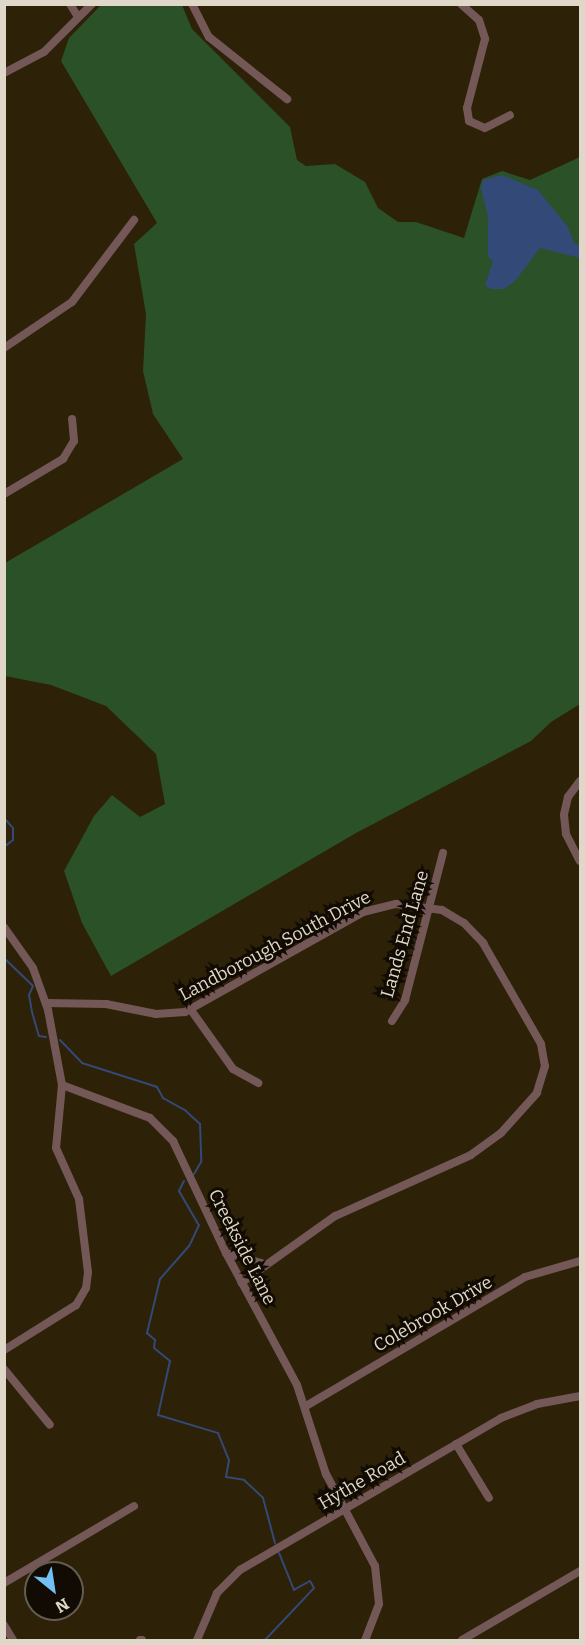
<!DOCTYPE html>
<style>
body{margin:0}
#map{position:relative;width:585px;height:1645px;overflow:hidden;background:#2d2107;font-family:Bitter,serif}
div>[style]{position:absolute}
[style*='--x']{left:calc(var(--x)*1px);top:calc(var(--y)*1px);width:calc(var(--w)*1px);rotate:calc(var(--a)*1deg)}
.green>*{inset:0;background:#2b5128}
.water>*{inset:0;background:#334978}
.stream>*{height:2px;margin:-1px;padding:0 1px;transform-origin:1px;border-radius:1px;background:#334978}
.minor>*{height:8px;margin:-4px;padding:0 4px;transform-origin:4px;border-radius:4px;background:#745858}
span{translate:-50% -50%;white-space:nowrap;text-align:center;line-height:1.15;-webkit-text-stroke:6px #110b03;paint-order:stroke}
.street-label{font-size:18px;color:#dfd8c9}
.frame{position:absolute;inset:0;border:6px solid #dfd8c9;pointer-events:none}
.north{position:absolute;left:24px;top:1561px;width:60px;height:60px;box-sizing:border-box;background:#110b03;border:2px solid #635d52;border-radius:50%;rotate:150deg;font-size:16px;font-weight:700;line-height:24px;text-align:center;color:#dfd8c9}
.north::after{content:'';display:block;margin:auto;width:21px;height:27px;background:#71c1f5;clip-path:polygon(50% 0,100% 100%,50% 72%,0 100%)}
</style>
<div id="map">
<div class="green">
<i style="clip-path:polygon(101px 5px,182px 5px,192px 29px,290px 127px,297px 160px,306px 166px,335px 164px,365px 182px,378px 208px,398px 222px,416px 222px,464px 238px,482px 179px,502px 171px,530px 180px,580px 157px,580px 704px,551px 722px,531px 741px,356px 833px,111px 976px,82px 923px,64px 871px,94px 816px,112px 795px,140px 817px,165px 804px,156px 754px,106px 706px,51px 685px,5px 676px,5px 563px,183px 459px,153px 414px,143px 371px,146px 314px,134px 244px,157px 223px,61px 61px,69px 38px)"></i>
</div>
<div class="water">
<i style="clip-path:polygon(502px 175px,538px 190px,568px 227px,574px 243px,580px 245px,580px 258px,540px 248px,516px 280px,504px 289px,491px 289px,485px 285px,493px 261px,488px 256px,488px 217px,481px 188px,483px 180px)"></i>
</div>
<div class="stream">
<i style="--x:4;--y:818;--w:13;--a:48"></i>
<i style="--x:13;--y:828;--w:12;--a:90"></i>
<i style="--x:13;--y:840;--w:11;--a:142"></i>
<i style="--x:4;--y:958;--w:40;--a:44"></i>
<i style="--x:33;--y:986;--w:10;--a:114"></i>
<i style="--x:29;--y:995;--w:17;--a:80"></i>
<i style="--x:32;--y:1012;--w:25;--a:74"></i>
<i style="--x:39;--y:1036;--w:7;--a:8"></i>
<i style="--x:60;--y:1040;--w:32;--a:46"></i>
<i style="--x:82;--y:1063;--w:79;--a:17.7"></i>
<i style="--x:157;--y:1087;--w:13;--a:61"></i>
<i style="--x:163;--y:1098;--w:26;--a:29"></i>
<i style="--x:186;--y:1111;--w:19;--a:43"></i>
<i style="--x:200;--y:1124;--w:38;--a:88"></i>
<i style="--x:201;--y:1162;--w:14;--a:120"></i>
<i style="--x:184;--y:1181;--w:11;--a:117"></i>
<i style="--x:179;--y:1191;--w:39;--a:60"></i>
<i style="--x:199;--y:1225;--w:23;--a:115"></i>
<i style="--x:189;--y:1246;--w:44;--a:131.3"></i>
<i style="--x:160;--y:1279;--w:56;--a:103.5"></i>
<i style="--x:147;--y:1333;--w:11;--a:41"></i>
<i style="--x:155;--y:1340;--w:8;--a:97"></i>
<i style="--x:154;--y:1348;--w:21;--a:39"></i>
<i style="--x:170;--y:1361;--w:55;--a:102.5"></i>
<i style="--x:158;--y:1415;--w:63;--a:16.7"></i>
<i style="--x:218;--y:1433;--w:29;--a:68"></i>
<i style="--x:229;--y:1460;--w:17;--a:100"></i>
<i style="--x:226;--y:1477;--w:18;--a:9"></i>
<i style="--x:244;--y:1480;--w:26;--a:43"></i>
<i style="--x:263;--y:1498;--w:47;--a:75.1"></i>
<i style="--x:265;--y:1640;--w:71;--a:-46.7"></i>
<i style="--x:314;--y:1588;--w:8;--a:-120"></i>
<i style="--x:310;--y:1581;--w:18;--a:151"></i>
<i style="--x:294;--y:1590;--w:40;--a:-112"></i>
</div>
<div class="minor">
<i style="--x:70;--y:4;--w:13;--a:58"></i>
<i style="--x:192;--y:4;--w:37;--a:63"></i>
<i style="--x:209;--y:37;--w:100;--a:38.5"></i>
<i style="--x:461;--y:4;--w:24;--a:42"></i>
<i style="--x:479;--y:20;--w:20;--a:72"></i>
<i style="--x:485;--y:39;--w:71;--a:104.6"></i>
<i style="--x:467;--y:108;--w:13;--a:81"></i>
<i style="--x:469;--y:121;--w:17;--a:24"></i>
<i style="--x:485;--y:128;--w:28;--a:-27"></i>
<i style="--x:4;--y:73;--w:45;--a:-27.7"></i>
<i style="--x:44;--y:52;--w:68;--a:-45"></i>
<i style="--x:4;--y:348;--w:82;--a:-34.1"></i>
<i style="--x:72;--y:302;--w:103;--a:-52.9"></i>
<i style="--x:4;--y:494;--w:69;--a:-30.7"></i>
<i style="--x:63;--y:459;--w:21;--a:-59"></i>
<i style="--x:74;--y:441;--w:22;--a:-95"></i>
<i style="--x:580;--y:781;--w:20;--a:127"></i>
<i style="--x:568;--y:797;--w:18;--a:103"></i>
<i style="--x:564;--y:815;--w:19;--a:84"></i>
<i style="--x:566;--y:834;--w:30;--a:63"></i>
<i style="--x:4;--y:927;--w:50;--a:54.7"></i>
<i style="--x:33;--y:968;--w:45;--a:70.3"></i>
<i style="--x:48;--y:1010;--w:76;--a:79.4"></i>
<i style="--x:62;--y:1085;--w:63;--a:95.4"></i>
<i style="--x:56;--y:1148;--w:56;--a:65.7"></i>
<i style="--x:79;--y:1199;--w:74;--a:83"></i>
<i style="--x:88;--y:1272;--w:16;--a:97"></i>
<i style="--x:86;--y:1288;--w:20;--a:120"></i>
<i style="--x:76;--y:1305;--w:85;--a:148"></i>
<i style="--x:46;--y:1003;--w:60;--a:1"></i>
<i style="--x:106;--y:1004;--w:51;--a:11.3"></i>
<i style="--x:156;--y:1014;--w:29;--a:-4"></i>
<i style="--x:185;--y:1012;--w:204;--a:-29.3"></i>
<i style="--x:363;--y:912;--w:34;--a:-14"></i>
<i style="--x:396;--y:904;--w:46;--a:7.4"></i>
<i style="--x:442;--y:910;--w:26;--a:31"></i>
<i style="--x:464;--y:923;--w:28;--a:46"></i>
<i style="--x:483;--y:943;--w:116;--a:60.1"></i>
<i style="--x:541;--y:1044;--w:22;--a:80"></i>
<i style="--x:545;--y:1066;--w:28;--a:107"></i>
<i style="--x:537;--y:1093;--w:54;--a:132"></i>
<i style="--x:501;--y:1133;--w:37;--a:144"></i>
<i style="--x:471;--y:1155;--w:149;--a:155.8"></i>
<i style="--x:335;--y:1216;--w:115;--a:144.5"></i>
<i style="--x:191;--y:1010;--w:72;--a:54.6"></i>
<i style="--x:233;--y:1069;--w:29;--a:29"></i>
<i style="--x:392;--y:1021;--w:25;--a:-58"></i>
<i style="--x:405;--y:1000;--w:152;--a:-75.5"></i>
<i style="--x:62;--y:1085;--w:94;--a:20.6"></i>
<i style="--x:150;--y:1118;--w:33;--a:45"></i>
<i style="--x:173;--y:1141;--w:124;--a:64.7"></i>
<i style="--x:226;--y:1253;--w:150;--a:61.7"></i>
<i style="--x:297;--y:1385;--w:94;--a:72"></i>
<i style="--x:326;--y:1474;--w:104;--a:62"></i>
<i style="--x:375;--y:1566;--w:38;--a:84"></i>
<i style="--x:379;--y:1604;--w:39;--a:111"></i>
<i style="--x:226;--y:1253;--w:40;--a:16"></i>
<i style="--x:4;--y:1369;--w:72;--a:50.6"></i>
<i style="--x:306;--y:1406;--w:254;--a:-30.5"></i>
<i style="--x:525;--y:1277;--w:57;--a:-16.2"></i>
<i style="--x:456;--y:1444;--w:63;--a:58.6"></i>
<i style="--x:4;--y:1583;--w:151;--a:-30.6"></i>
<i style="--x:4;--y:1625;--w:17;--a:59"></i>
<i style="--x:140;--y:1640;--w:2;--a:0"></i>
<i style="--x:197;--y:1640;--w:51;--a:-66.9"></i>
<i style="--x:217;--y:1593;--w:33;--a:-45"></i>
<i style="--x:240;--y:1570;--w:302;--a:-30.2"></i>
<i style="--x:501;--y:1418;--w:39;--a:-21"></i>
<i style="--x:537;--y:1404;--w:44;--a:-10.5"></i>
<i style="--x:462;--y:1640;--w:137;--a:-30.3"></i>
</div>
<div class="street-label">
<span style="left:405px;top:934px;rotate:-74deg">Lands End Lane</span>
<span style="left:275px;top:946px;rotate:-28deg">Landborough South Drive</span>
<span style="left:242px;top:1247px;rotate:63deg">Creekside Lane</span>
<span style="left:433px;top:1314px;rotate:-30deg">Colebrook Drive</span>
<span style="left:362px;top:1481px;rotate:-30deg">Hythe Road</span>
</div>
<div class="frame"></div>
<div class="north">N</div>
</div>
